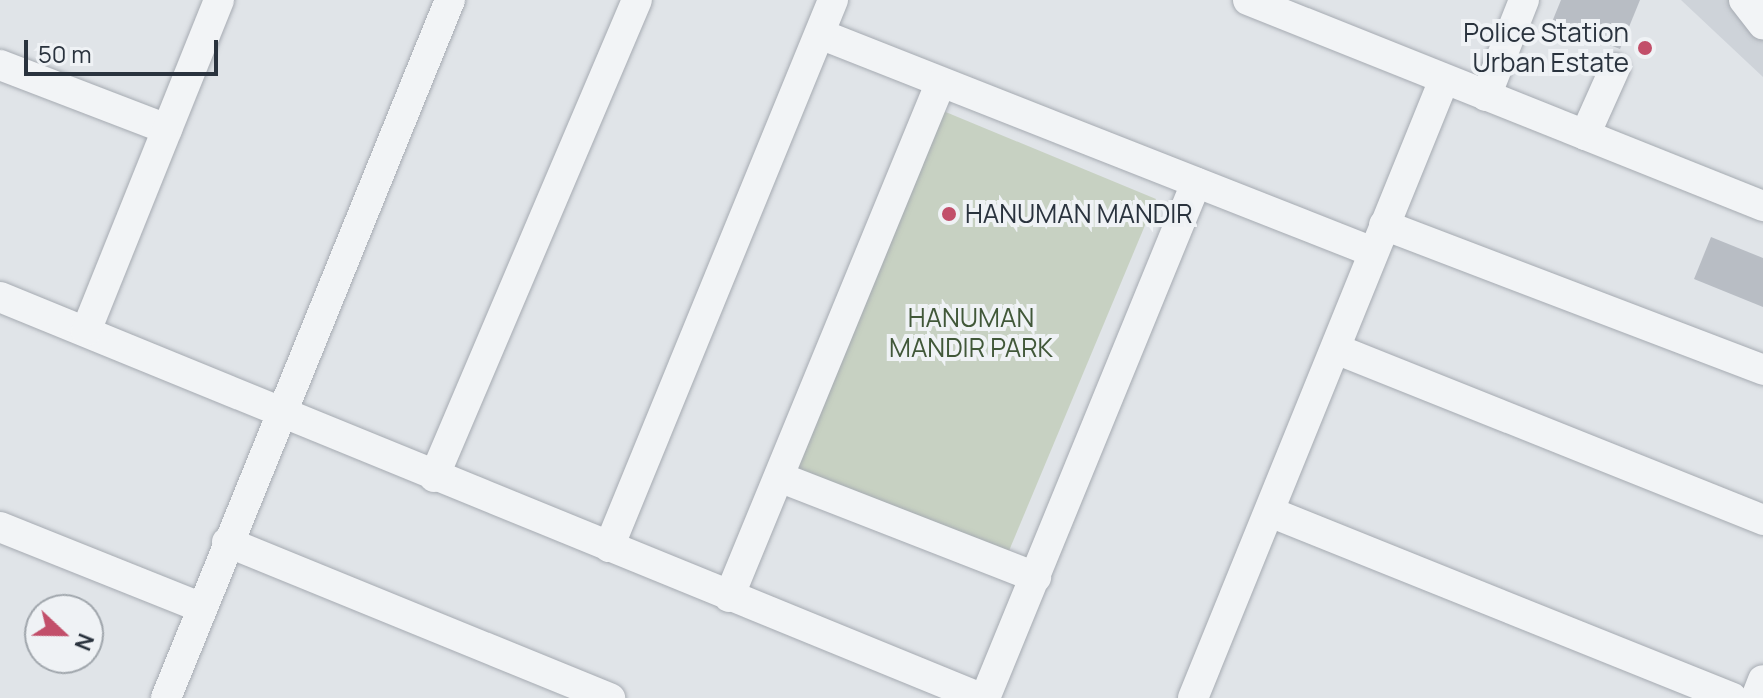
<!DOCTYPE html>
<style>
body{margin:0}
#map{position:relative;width:1763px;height:698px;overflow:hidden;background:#e0e4e8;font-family:Manrope,sans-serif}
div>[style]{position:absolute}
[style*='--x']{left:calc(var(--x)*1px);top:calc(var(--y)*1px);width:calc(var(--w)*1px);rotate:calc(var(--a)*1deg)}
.built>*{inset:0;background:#ced3d9}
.green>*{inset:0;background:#c7d1c2}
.building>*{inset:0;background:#b8bdc4}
.roads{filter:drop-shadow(0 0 2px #a6abb2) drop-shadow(0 0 2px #a6abb2)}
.minor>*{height:30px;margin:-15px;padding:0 15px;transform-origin:15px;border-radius:15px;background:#f2f4f6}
.dots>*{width:22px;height:22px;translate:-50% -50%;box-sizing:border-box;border:4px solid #eff2f5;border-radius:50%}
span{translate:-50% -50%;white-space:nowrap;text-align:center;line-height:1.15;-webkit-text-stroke:8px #eff2f5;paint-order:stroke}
.poi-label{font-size:26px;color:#2a333e}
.right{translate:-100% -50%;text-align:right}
.left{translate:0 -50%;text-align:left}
.park-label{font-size:26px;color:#415839}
.north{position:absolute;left:24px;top:594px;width:80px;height:80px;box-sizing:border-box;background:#eff2f5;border:2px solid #a0a6ac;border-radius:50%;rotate:112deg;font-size:22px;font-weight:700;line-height:32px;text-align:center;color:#2a333e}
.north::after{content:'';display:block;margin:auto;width:28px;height:36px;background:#c24f6a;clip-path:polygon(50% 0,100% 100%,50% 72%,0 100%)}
.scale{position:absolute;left:24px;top:40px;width:194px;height:36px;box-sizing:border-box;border:4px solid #2a333e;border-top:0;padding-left:10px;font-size:24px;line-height:28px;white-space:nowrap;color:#2a333e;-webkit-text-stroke:6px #eff2f5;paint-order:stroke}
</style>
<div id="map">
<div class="built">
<i style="clip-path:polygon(1681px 0,1763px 0,1763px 77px)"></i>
</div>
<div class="green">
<i style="clip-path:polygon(936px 108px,1156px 199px,1006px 558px,787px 467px)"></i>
</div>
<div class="building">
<i style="clip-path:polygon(1561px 0,1640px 0,1620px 49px,1552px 22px)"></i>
<i style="clip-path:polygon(1711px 237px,1763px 258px,1763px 307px,1694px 279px)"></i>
</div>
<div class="roads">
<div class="minor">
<i style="--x:1248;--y:0;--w:555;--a:21.8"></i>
<i style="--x:1744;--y:0;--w:31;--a:52"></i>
<i style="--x:820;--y:34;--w:594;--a:21.52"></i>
<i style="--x:0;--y:65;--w:179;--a:21"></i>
<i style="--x:1486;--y:96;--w:103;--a:-68.4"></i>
<i style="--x:1585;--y:135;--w:73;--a:-65.9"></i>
<i style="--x:1384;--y:225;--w:406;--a:20.9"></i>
<i style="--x:0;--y:297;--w:1060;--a:22.23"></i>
<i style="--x:86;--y:331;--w:357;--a:-68.1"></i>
<i style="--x:1336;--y:349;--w:460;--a:21.8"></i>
<i style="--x:434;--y:477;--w:518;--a:-66.95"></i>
<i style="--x:779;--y:477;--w:276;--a:21.3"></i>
<i style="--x:1270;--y:512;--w:498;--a:21.9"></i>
<i style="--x:0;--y:527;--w:215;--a:21.8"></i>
<i style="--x:227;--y:542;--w:414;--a:22.2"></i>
<i style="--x:609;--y:547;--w:591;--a:-67.73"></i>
<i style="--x:729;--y:597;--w:555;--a:-67.64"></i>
<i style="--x:166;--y:698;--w:754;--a:-67.86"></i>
<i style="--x:985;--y:698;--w:557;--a:-67.72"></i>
<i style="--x:1193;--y:698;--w:667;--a:-67.9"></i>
<i style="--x:1756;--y:698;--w:19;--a:-69"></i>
</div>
</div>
<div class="dots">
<i style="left:1645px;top:48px;background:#c24f6a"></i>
<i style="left:949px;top:214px;background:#c24f6a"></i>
</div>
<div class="poi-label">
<span class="right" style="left:1629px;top:48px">Police Station<br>Urban Estate</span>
<span class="left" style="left:965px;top:214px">HANUMAN MANDIR</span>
</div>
<div class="park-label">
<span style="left:971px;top:333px">HANUMAN<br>MANDIR PARK</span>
</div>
<div class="north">N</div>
<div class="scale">50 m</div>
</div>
